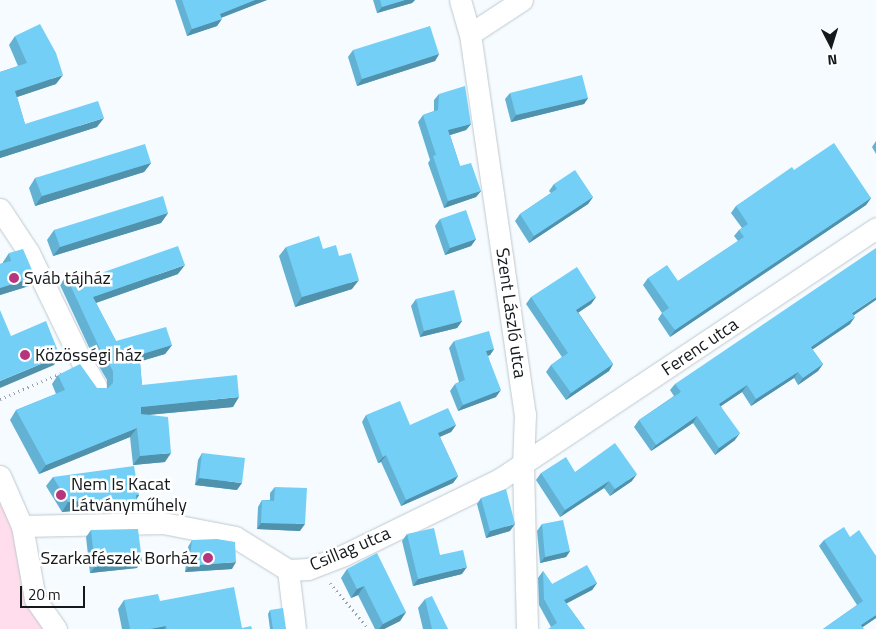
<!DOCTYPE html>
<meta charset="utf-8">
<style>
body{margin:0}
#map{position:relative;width:876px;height:629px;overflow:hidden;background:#f5fbff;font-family:"Titillium Web",sans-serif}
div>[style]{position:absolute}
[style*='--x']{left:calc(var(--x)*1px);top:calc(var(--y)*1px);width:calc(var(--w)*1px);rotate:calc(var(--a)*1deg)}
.green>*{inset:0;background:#ffddec}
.path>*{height:3px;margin-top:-1.5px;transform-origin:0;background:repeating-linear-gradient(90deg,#9ba1a4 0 1px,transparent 0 5px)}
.roads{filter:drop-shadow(0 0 1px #bec9ce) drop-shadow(0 0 1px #bec9ce)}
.street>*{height:21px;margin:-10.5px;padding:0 10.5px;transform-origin:10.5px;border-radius:10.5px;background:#fff}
.wall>*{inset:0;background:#63b2d4}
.shaded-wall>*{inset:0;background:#5091ac}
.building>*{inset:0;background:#73cff6}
.dots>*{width:14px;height:14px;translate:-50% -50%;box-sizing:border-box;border:2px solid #fff;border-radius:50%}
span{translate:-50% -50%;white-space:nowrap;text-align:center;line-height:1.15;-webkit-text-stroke:5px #fff;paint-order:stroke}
.poi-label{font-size:18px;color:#15191b}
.left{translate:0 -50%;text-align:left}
.right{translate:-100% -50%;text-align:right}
.street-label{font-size:18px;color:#15191b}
.north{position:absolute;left:806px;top:20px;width:50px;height:50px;-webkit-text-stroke:4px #fff;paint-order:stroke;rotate:175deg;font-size:14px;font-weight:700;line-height:20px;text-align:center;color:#15191b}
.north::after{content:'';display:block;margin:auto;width:18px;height:22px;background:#15191b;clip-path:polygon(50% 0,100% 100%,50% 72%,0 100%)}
.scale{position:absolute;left:20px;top:586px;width:65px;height:22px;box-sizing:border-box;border:2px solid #15191b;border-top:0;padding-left:6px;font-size:15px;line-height:18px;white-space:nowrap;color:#15191b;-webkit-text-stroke:4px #fff;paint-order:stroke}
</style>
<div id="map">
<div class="green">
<i style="clip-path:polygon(0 482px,52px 629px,0 629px)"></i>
</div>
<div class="path">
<i style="--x:0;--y:399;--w:69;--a:-22.9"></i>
<i style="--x:330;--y:583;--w:60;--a:49.7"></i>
</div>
<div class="roads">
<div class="street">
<i style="--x:460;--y:0;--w:35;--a:74"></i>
<i style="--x:470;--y:34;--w:384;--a:81.8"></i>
<i style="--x:525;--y:414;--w:51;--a:92.2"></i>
<i style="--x:523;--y:465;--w:164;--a:88.6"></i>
<i style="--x:470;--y:34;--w:62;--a:-33.2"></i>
<i style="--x:0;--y:209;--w:53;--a:56.6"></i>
<i style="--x:29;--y:253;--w:121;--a:64.1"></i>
<i style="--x:82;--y:362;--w:28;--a:60"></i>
<i style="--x:0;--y:476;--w:55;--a:66.3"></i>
<i style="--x:22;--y:526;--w:74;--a:79.9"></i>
<i style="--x:35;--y:599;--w:37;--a:55"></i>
<i style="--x:22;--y:526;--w:141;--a:-1.2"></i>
<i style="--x:163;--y:523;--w:73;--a:11"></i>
<i style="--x:235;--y:537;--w:62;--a:31.9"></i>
<i style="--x:288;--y:570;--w:20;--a:-3"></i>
<i style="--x:308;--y:569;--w:39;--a:-21"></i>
<i style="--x:344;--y:555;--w:174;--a:-26"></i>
<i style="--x:500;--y:479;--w:452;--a:-33.7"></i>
<i style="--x:288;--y:570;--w:59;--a:83.2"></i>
</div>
</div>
<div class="wall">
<i style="clip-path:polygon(175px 0,267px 0,221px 18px,217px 26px,187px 36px)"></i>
<i style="clip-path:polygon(373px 0,415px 0,412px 3px,377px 13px)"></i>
<i style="clip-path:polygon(15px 36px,56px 84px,17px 97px,25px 124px,97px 127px,0 158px,0 72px,18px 66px,9px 45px)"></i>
<i style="clip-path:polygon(353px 50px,439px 54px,435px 61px,357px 86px,348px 57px)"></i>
<i style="clip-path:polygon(510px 93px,588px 98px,584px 104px,511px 122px,505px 99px)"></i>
<i style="clip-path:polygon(439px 94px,471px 124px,466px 130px,450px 135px,460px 166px,481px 191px,476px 197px,444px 208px,428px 163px,430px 160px,418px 122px,423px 115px,434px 111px,434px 100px)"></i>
<i style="clip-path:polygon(876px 141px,876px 154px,872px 147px)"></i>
<i style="clip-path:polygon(151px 163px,144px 172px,35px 206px,29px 188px,35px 178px)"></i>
<i style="clip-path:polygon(794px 170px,871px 198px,866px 205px,670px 337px,658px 319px,662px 313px,643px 285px,648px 278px,678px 281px,738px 241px,734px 236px,739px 230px,742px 228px,731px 213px,736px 206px)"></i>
<i style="clip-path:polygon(554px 184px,593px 197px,588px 204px,529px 243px,515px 221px,520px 214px,551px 193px,549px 191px)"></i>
<i style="clip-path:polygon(168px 213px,161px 223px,53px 256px,47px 240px,54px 230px)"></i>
<i style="clip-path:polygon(440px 219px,476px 239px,471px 246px,445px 255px,435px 226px)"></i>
<i style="clip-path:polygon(286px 247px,323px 249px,339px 256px,352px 289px,295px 307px,279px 256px)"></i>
<i style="clip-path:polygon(9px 253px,35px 277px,29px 286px,0 295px,0 264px,3px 263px,3px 262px)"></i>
<i style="clip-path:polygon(178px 274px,96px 303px,116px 341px,172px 345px,165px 354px,140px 361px,142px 385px,233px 407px,148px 415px,165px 462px,133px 465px,130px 437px,39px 474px,10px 420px,16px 410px,56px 394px,52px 384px,58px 375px,97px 388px,107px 388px,107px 380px,93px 356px,60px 285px,66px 276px,84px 279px)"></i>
<i style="clip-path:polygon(531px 297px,596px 297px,591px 304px,578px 312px,613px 364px,609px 371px,566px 400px,546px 372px,551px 365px,562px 357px,526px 304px)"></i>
<i style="clip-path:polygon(416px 299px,462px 321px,457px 328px,420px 337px,411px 306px)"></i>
<i style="clip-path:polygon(854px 316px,850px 324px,812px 349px,823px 364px,818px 371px,798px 385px,794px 378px,751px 406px,742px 392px,721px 406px,735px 440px,715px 455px,693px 423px,651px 451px,634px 427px,639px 420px,674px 396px,670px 390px,675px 384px)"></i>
<i style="clip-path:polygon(454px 341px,494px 349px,490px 355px,488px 356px,496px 397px,458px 411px,450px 391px,455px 384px,459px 382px,449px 348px)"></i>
<i style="clip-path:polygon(366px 415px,410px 425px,456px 425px,451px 432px,440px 437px,458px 476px,453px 483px,401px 506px,381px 462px,378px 463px,362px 422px)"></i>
<i style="clip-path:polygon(202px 453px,237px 490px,195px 485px,198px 460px)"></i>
<i style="clip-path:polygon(575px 472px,632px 481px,610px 496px,604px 488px,560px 517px,536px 480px,541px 473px)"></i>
<i style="clip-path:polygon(53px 477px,139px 495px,130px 511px,83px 512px,83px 510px,62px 512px,46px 486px)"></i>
<i style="clip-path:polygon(275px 487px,300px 531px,257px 529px,258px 507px,262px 500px,270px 500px,270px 493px)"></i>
<i style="clip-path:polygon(481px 498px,510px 531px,486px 538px,477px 504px)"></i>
<i style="clip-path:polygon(542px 524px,570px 551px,566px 557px,540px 563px,537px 531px)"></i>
<i style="clip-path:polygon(91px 530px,137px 568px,90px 573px,86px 537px)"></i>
<i style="clip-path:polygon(407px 534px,440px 555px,462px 574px,413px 586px,402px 541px)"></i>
<i style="clip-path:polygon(850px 537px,876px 556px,876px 618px,862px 627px,823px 629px,857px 605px,819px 546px,824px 540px)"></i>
<i style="clip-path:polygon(192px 540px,232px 569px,185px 572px,188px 547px)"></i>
<i style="clip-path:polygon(347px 569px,406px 612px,400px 621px,384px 629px,375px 629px,358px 595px,351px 598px,341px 578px)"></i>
<i style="clip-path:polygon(543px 571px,552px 584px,597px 583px,592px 590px,566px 603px,585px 629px,551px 627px,539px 605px,538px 578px)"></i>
<i style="clip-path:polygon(425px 599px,448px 629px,423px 629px,418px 608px)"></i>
<i style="clip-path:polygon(124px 600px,160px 601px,242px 628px,252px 629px,122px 629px,118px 609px)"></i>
<i style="clip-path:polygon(270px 610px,286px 629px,270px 629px,268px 614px)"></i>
</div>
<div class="shaded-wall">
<i style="clip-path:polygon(255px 0,267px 0,215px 20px,220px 14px)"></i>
<i style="clip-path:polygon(405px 0,415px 0,412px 3px,377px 13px,382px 7px)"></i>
<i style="clip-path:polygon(222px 19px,217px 26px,187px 36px,192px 29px)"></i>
<i style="clip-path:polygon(439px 54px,435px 61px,357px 86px,362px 79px)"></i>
<i style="clip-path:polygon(63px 75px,56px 84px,8px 100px,15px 91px)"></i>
<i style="clip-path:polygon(588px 98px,584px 104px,511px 122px,516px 115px)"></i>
<i style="clip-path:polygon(104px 118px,97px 127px,0 158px,0 151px)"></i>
<i style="clip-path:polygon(471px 124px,466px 130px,444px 137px,448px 130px)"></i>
<i style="clip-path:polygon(151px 163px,144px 172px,35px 206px,42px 196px)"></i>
<i style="clip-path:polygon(481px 191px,476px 197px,444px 208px,448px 201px)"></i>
<i style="clip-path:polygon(593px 197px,588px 204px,529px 243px,534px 236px)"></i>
<i style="clip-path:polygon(871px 198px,866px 205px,670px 337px,675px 330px)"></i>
<i style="clip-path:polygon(168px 213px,161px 223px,53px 256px,60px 247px)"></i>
<i style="clip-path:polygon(476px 239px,471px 246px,445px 255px,450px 248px)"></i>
<i style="clip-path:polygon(185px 265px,178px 274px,87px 306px,93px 297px)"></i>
<i style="clip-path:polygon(35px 277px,29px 286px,0 295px,0 288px)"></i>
<i style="clip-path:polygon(359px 280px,352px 289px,295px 307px,302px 297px)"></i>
<i style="clip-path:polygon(596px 297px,591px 304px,572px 317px,576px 310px)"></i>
<i style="clip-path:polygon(876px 297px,876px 300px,847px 320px,852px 313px)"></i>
<i style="clip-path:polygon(855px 317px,850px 324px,806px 354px,811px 347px)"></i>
<i style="clip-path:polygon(462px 321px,457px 328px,420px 337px,424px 331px)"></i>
<i style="clip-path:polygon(172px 345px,165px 354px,132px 364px,139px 355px)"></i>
<i style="clip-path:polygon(494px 349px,490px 355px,482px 358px,486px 351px)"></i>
<i style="clip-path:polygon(60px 356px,54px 365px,0 388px,0 381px)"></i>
<i style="clip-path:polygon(613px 364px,609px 371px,566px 400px,571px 393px)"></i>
<i style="clip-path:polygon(823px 364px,818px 371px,798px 385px,803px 378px)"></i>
<i style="clip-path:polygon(798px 372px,794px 378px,751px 406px,756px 399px)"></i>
<i style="clip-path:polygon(747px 385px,742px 392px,715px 410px,719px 404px)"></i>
<i style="clip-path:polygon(501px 390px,496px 397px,458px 411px,463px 405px)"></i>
<i style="clip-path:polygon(239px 397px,233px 407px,135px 416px,141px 407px)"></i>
<i style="clip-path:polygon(697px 416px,693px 423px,651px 451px,656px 445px)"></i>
<i style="clip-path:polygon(456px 425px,451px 432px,434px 439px,438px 433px)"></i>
<i style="clip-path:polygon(137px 428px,130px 437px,39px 474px,46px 465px)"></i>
<i style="clip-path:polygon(740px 433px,735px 440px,715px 455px,719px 448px)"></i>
<i style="clip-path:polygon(171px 453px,165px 462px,133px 465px,140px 456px)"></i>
<i style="clip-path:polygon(386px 455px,381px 462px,378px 463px,383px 457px)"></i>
<i style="clip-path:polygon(637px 474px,632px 481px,610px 496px,615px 489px)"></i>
<i style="clip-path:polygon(458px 476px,453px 483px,401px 506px,406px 500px)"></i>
<i style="clip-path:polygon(199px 478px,242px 483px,237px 490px,195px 485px)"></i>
<i style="clip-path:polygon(609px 481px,604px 488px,560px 517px,565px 510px)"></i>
<i style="clip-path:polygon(139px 495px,134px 502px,137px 502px,130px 511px,83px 512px,90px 503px)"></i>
<i style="clip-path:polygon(90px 500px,83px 510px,62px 512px,68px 502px)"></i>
<i style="clip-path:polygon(261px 523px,305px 524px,300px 531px,257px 529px)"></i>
<i style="clip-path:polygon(515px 524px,510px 531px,486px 538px,490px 531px)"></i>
<i style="clip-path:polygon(570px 551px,566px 557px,540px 563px,545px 557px)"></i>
<i style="clip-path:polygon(142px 561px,137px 568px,90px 573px,95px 567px)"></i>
<i style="clip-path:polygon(236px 562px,232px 569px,185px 572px,189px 566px)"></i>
<i style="clip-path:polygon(467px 567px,462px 574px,413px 586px,418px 579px)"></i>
<i style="clip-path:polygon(597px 583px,592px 590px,560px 607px,564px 600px)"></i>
<i style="clip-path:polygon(364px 586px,358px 595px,351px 598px,357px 589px)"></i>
<i style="clip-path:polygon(406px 612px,400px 621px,384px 629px,379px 629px,383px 624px)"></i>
<i style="clip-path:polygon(876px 615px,876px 618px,860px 629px,861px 625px)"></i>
<i style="clip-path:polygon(166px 626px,164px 629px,150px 629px)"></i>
</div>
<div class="building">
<i style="clip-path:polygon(182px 0,255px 0,220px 14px,222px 19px,192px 29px)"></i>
<i style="clip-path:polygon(380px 0,405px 0,382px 7px)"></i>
<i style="clip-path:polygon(40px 24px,56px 53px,63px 75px,15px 91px,25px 124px,98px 101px,104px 118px,0 151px,0 72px,27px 63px,15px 36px)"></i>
<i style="clip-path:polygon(430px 26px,439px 54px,362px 79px,353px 50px)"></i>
<i style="clip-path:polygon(582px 75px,588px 98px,516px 115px,510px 93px)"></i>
<i style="clip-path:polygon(465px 86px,471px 124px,448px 130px,460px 166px,471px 163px,481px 191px,448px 201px,433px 156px,436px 155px,423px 115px,438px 110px,439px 94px)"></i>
<i style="clip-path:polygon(834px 143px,871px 198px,675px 330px,662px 313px,669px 308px,648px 278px,667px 265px,678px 281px,744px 237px,739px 230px,748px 224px,736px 206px,792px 167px,794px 170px)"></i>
<i style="clip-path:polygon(145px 144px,151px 163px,42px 196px,35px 178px)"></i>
<i style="clip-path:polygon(575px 170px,593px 197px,534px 236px,520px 214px,557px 189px,554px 184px)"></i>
<i style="clip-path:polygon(163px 196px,168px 213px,60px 247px,54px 230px)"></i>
<i style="clip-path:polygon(466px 210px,476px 239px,450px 248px,440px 219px)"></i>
<i style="clip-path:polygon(319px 236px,323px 249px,336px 245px,339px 256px,351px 253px,359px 280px,302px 297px,286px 247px)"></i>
<i style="clip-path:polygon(178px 246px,185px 265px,93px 297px,116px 341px,166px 327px,172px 345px,139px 355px,142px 385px,237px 375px,239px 397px,141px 407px,141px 414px,168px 417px,171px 453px,140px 456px,137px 428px,46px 465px,16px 410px,65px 390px,58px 375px,80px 364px,97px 388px,108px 388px,113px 383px,113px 371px,99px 347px,66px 276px,79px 269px,84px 279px)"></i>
<i style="clip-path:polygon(876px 248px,876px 297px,852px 313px,855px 317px,811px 347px,823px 364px,803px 378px,798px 372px,756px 399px,747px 385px,719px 404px,740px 433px,719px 448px,697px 416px,656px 445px,639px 420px,681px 392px,675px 384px)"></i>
<i style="clip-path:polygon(23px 249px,35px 277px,0 288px,0 264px,11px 261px,9px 253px)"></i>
<i style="clip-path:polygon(577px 267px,596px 297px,576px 310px,613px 364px,571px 393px,551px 365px,568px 353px,531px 297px)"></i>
<i style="clip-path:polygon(454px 290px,462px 321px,424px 331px,416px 299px)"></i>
<i style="clip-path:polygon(0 310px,11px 336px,46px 321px,60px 356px,0 381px)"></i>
<i style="clip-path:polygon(489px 331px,494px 349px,486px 351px,501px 390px,463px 405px,455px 384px,465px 380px,454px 341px)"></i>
<i style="clip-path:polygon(400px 401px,410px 425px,448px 408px,456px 425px,438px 433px,458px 476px,406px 500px,386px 455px,383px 457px,366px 415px)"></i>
<i style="clip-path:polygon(615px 443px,637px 474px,615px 489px,609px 481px,565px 510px,541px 473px,566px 457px,575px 472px)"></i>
<i style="clip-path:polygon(202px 453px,245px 458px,242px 483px,199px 478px)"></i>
<i style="clip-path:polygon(134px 466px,139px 495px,136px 495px,137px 502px,90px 503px,90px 500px,68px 502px,53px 477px)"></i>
<i style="clip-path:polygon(275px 487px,307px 488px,305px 524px,261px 523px,262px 500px,274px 501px)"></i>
<i style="clip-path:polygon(506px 489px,515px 524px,490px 531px,481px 498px)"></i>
<i style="clip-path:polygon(563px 520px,570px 551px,545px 557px,542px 524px)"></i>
<i style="clip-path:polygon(844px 527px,850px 537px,859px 530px,876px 556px,876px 615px,861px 625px,864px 629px,823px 629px,863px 601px,824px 540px)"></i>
<i style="clip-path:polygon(434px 528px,440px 555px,463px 550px,467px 567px,418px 579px,407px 534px)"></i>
<i style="clip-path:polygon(138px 529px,142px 561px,95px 567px,91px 530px)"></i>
<i style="clip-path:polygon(217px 539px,235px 542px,236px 562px,189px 566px,192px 540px)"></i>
<i style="clip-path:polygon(377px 553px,406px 612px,383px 624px,364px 586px,357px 589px,347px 569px)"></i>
<i style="clip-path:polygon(587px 565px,597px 583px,564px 600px,585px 629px,548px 629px,557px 623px,544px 599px,543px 571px,552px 584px)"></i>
<i style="clip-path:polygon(234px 587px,242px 628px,251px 626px,252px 629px,167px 629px,166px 626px,150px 629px,130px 629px,124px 600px,158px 594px,160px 601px)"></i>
<i style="clip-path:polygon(432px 596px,448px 629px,432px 629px,425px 599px)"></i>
<i style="clip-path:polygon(283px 608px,286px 629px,273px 629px,270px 610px)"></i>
</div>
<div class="dots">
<i style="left:14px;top:278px;background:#b6357e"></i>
<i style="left:25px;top:355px;background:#b6357e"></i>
<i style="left:61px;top:495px;background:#b6357e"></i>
<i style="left:208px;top:558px;background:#b6357e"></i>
</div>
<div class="poi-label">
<span class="left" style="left:24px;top:278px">Sváb tájház</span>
<span class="left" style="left:35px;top:355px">Közösségi ház</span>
<span class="left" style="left:71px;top:495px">Nem Is Kacat<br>Látványműhely</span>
<span class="right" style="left:198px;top:558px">Szarkafészek Borház</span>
</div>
<div class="street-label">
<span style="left:511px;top:313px;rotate:82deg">Szent László utca</span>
<span style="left:700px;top:347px;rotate:-34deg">Ferenc utca</span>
<span style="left:350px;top:549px;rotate:-23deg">Csillag utca</span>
</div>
<div class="north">N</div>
<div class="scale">20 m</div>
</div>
